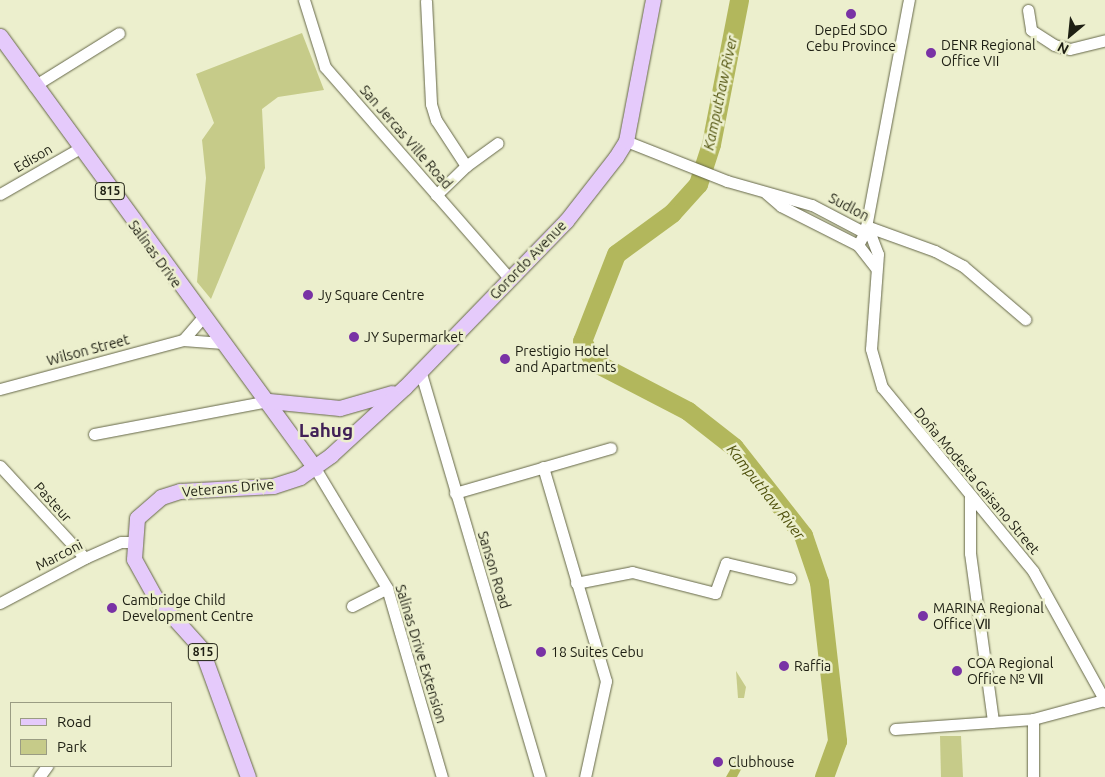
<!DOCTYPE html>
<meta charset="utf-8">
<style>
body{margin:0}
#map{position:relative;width:1105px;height:777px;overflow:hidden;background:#ecefcd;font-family:Ubuntu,sans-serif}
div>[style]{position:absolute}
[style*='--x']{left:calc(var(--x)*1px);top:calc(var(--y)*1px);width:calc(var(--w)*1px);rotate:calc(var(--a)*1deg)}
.green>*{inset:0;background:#c6cb89}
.water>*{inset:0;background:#b2b75c}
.river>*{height:19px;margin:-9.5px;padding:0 9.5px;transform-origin:9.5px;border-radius:9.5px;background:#b2b75c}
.roads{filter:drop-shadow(0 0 1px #656749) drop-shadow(0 0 1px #656749)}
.minor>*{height:11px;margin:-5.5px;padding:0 5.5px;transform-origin:5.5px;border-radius:5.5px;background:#fff}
.major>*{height:15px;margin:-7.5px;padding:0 7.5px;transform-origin:7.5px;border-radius:7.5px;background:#e5cafb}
.dots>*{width:14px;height:14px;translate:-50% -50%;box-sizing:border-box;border:2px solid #ecefcd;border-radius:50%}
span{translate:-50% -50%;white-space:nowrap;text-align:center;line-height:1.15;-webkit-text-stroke:5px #ecefcd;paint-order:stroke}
.shield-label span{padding:1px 4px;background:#ecefcd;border:1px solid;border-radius:4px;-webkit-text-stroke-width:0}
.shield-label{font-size:12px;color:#1e1f13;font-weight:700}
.poi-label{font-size:14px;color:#1e1f13}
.left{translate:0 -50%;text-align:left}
.street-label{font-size:14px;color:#1e1f13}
.water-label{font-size:15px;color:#50520d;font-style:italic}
.district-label{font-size:19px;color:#401f56;font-weight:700}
.legend{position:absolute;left:10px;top:702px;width:162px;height:65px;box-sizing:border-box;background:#ecefcd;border:1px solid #9a9c83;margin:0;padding:6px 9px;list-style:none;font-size:15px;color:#1e1f13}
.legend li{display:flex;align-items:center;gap:10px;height:25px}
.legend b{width:25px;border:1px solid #9a9c83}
.north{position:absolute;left:1045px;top:10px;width:50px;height:50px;-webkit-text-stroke:4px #ecefcd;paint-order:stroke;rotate:208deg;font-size:14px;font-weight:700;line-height:20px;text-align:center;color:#1e1f13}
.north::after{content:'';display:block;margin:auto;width:18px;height:22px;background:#1e1f13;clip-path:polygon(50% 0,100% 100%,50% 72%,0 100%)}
</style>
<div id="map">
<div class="green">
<i style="clip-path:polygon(302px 33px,324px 90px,278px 97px,262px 109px,265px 168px,211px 299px,197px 282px,206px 178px,202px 140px,214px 123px,196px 74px)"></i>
<i style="clip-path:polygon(736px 671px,746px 687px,744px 698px,738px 698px)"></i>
<i style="clip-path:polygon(940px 736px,961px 736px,963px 777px,941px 777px)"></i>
</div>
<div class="water">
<i style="clip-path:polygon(738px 756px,746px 760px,737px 777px,726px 777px)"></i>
</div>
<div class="river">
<i style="--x:739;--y:0;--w:147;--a:101"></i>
<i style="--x:711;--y:144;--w:42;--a:108"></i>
<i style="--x:698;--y:184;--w:39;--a:132"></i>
<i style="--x:672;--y:213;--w:69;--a:143.8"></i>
<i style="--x:616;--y:254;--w:93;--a:111.3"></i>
<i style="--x:582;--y:341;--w:24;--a:60"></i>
<i style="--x:594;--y:362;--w:106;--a:27.5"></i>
<i style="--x:688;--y:411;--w:58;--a:38"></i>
<i style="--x:734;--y:447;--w:112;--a:51.9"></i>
<i style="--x:803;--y:535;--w:50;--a:71.2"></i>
<i style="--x:819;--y:582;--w:160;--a:83.5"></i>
<i style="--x:837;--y:741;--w:38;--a:110"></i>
</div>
<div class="roads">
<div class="minor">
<i style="--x:304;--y:0;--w:70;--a:72.6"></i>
<i style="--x:325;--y:67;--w:281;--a:48.9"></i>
<i style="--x:426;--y:1;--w:103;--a:87.2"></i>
<i style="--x:431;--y:104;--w:17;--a:73"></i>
<i style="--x:436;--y:120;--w:55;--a:56.9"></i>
<i style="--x:1028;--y:10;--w:20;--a:81"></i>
<i style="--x:1031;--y:30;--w:27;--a:33"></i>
<i style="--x:1054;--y:45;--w:16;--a:14"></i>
<i style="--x:1070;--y:49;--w:36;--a:-14"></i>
<i style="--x:34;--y:86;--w:100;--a:-31.9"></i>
<i style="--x:626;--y:141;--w:109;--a:21.6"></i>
<i style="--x:727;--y:181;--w:88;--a:15.8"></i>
<i style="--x:812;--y:205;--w:67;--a:27.7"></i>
<i style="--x:871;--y:236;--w:19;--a:69"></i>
<i style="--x:878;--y:254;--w:95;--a:94.2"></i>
<i style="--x:871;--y:349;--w:40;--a:74"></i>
<i style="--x:882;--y:387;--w:238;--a:50.6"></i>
<i style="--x:1033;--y:571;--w:149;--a:61"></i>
<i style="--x:766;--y:193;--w:20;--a:41"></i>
<i style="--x:781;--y:206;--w:86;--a:26.9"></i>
<i style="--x:858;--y:245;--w:29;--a:52"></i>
<i style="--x:0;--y:194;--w:92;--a:-29.9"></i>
<i style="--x:436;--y:195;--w:42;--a:-44"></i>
<i style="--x:466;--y:166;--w:39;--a:-36"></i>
<i style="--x:866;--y:226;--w:73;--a:19.9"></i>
<i style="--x:935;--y:251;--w:32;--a:28"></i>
<i style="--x:963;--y:266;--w:82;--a:40.5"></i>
<i style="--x:858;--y:245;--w:15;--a:-62"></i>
<i style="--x:865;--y:232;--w:236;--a:-79.3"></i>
<i style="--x:183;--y:340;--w:30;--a:-49"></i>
<i style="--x:420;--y:370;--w:424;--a:73.6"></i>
<i style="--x:0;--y:389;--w:189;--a:-15"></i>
<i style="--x:183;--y:340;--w:40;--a:4.3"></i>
<i style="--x:94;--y:434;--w:178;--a:-10.7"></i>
<i style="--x:0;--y:466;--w:125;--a:47.3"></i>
<i style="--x:543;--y:467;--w:223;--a:73.6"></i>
<i style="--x:606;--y:681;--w:98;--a:102.3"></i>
<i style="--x:315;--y:468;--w:140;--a:59"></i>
<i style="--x:387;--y:588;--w:197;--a:73.8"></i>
<i style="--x:455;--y:493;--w:162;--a:-16.1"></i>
<i style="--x:970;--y:496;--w:57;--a:90"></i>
<i style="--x:970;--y:553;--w:170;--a:82.2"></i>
<i style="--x:576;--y:583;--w:57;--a:-11.1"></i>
<i style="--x:632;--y:572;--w:86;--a:14.2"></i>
<i style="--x:715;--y:593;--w:32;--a:-70"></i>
<i style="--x:726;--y:563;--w:66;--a:13.2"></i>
<i style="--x:0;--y:603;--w:98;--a:-27.9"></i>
<i style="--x:87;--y:557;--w:37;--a:-24"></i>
<i style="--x:121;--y:542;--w:12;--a:0"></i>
<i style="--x:352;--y:606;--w:39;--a:-27"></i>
<i style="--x:1033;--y:719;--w:58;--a:90"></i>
<i style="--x:895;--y:729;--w:138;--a:-4.1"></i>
<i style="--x:1033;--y:719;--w:73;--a:-15"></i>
<i style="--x:39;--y:777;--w:14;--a:-54"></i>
</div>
<div class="major">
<i style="--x:0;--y:36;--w:535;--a:53.9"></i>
<i style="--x:269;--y:401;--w:71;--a:5.6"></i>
<i style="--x:340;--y:408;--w:54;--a:-16.1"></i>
<i style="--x:248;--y:777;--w:137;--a:-110"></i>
<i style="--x:201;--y:648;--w:69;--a:-132"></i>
<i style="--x:155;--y:597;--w:43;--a:-118.9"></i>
<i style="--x:134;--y:559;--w:41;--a:-85.8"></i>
<i style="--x:137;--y:518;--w:32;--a:-41"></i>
<i style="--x:161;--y:497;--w:20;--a:-18"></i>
<i style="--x:180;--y:491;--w:93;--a:-3.1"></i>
<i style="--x:273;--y:486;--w:28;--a:-18"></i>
<i style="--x:300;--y:477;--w:38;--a:-35"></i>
<i style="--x:331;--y:455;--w:100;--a:-42.6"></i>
<i style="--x:405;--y:387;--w:231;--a:-45.9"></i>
<i style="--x:566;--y:221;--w:81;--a:-52"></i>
<i style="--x:616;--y:157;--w:19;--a:-58"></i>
<i style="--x:626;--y:141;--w:144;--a:-79.2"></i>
</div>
</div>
<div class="dots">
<i style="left:851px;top:14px;background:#7932a5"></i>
<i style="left:931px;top:53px;background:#7932a5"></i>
<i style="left:308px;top:295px;background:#7932a5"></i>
<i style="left:354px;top:337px;background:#7932a5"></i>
<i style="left:505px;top:359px;background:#7932a5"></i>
<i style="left:112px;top:608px;background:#7932a5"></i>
<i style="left:923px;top:616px;background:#7932a5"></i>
<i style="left:541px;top:652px;background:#7932a5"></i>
<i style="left:784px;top:666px;background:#7932a5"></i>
<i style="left:957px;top:671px;background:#7932a5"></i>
<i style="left:718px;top:762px;background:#7932a5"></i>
</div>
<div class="shield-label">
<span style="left:110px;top:191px">815</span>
<span style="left:203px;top:652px">815</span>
</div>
<div class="poi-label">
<span style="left:851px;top:38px">DepEd SDO<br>Cebu Province</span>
<span class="left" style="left:941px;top:53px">DENR Regional<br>Office VII</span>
<span class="left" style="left:318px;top:295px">Jy Square Centre</span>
<span class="left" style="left:364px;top:337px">JY Supermarket</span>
<span class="left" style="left:515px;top:359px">Prestigio Hotel<br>and Apartments</span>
<span class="left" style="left:122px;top:608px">Cambridge Child<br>Development Centre</span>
<span class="left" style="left:933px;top:616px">MARINA Regional<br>Office Ⅶ</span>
<span class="left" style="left:551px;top:652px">18 Suites Cebu</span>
<span class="left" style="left:967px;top:671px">COA Regional<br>Office № Ⅶ</span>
<span class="left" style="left:794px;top:666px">Raffia</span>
<span class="left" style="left:728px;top:762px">Clubhouse</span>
</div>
<div class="street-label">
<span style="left:406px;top:137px;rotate:49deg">San Jercas Ville Road</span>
<span style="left:33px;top:158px;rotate:-30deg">Edison</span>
<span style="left:849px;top:207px;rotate:28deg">Sudlon</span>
<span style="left:155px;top:254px;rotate:54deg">Salinas Drive</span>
<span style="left:528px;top:260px;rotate:-46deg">Gorordo Avenue</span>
<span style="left:88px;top:350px;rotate:-15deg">Wilson Street</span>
<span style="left:977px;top:481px;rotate:50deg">Doña Modesta Gaisano Street</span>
<span style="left:228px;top:488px;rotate:-5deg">Veterans Drive</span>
<span style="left:53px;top:502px;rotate:48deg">Pasteur</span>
<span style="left:59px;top:555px;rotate:-27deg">Marconi</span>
<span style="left:494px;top:570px;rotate:73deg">Sanson Road</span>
<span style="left:421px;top:654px;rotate:73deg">Salinas Drive Extension</span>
</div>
<div class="water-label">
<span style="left:720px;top:93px;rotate:-78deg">Kamputhaw River</span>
<span style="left:766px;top:492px;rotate:52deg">Kamputhaw River</span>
</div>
<div class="district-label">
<span style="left:326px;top:431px">Lahug</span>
</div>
<ul class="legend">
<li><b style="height:6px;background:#e5cafb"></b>Road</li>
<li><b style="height:14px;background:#c6cb89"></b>Park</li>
</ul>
<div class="north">N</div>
</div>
